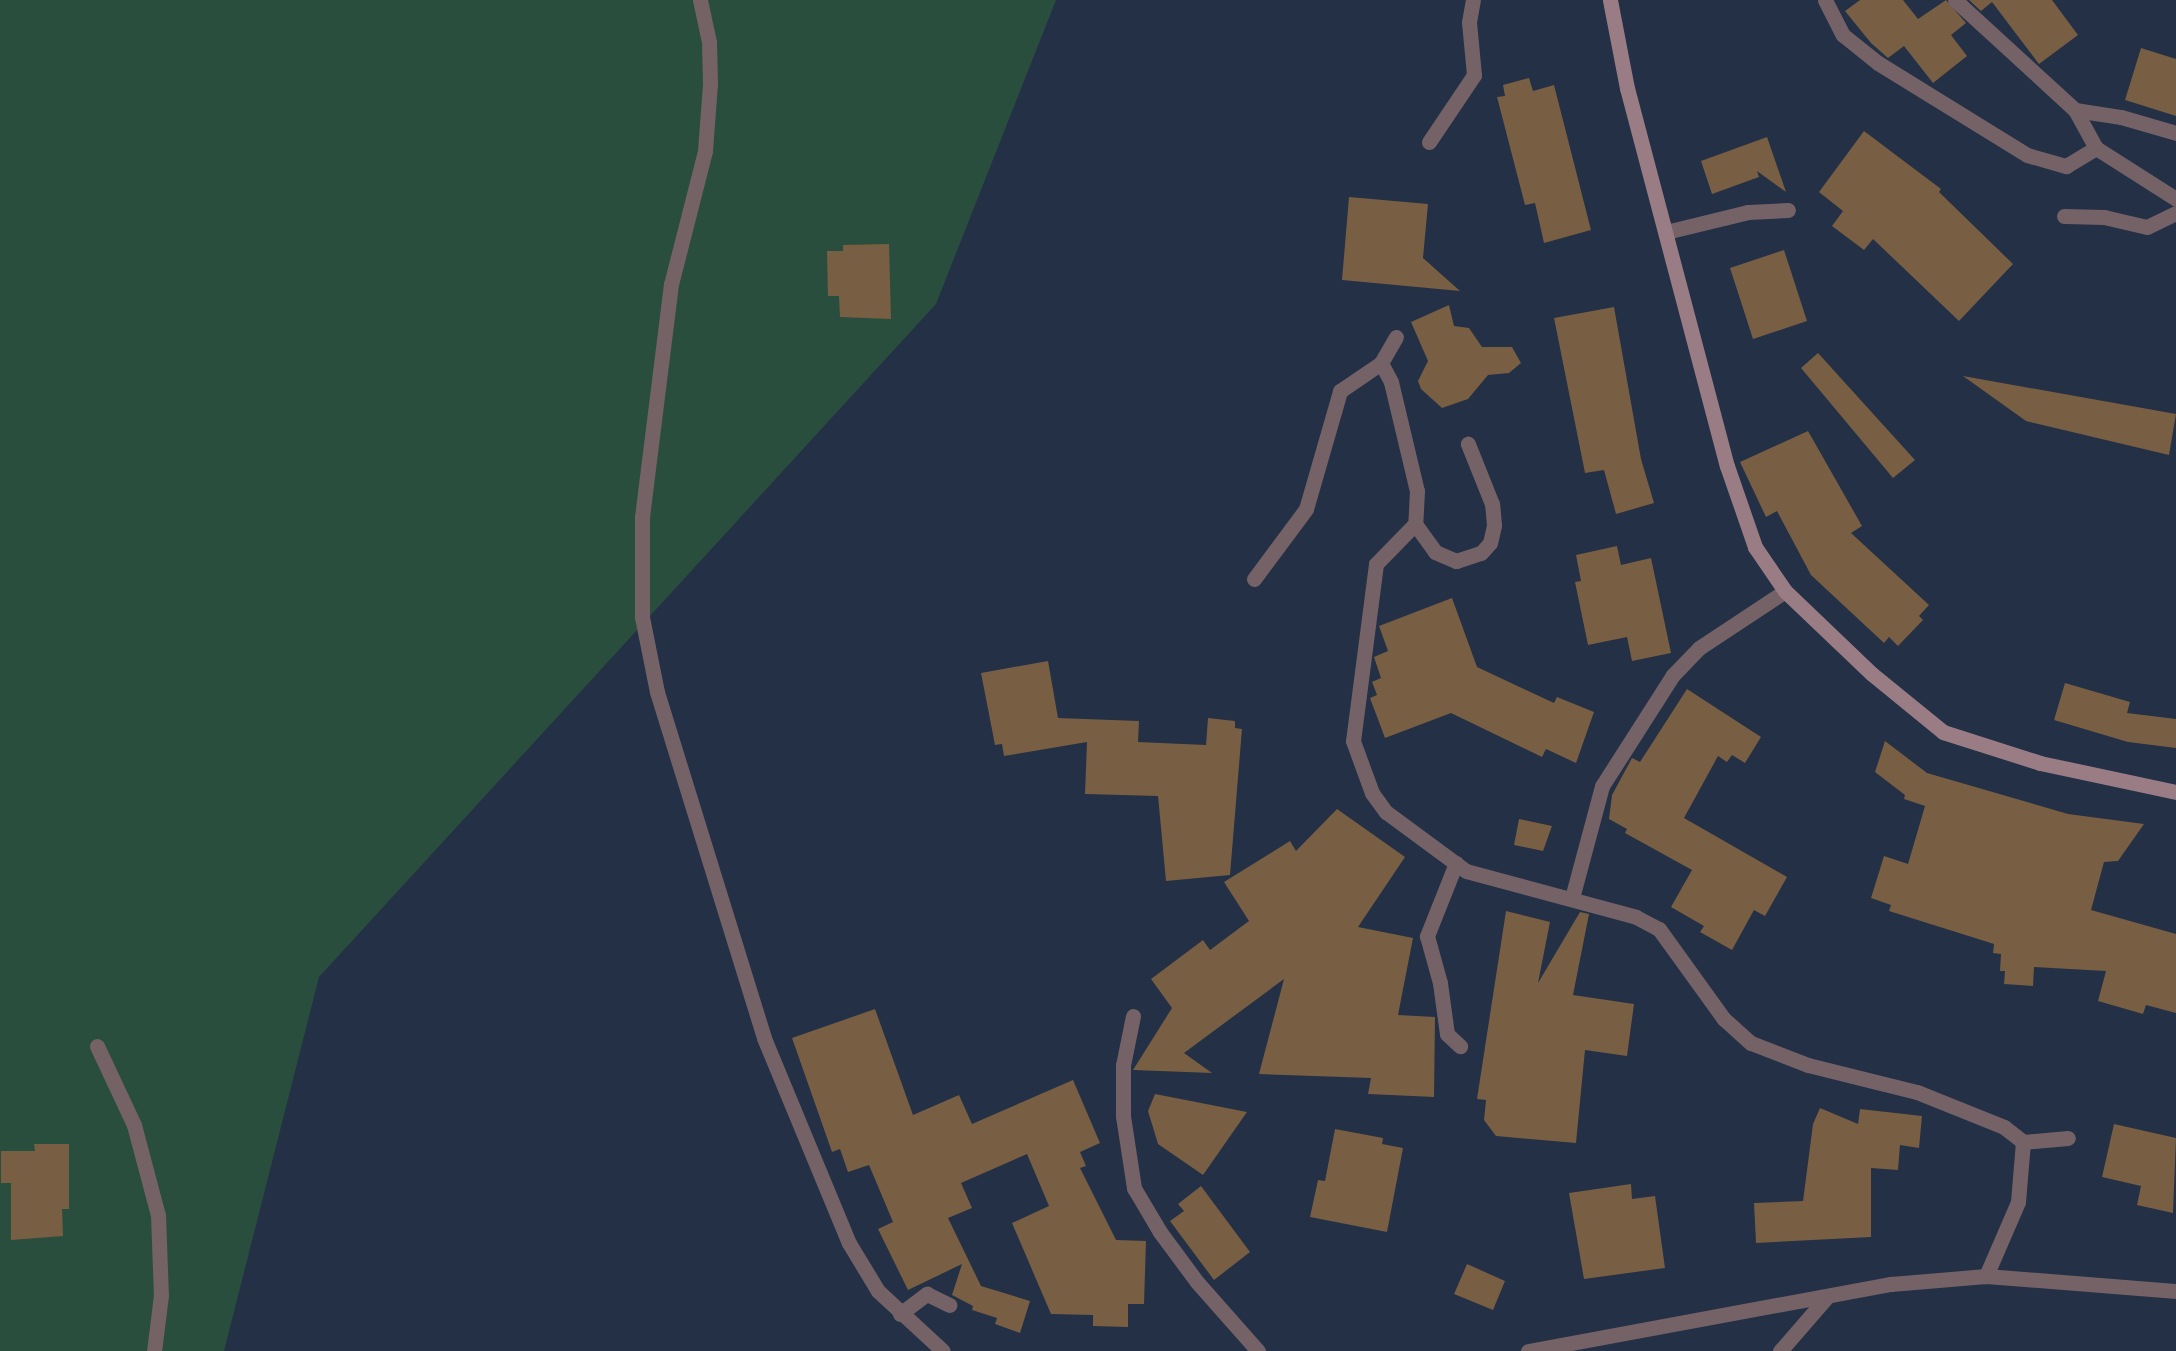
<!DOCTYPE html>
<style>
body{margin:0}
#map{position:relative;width:2176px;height:1351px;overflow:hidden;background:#233045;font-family:Literata,serif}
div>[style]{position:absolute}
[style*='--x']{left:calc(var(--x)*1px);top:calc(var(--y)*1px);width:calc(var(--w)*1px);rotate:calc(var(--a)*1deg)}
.green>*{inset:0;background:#2a4e3e}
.building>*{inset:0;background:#785e42}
.minor>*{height:15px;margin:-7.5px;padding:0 7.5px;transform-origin:7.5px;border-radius:7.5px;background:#746266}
.tertiary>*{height:15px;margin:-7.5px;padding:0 7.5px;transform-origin:7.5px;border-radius:7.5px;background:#746266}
.secondary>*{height:15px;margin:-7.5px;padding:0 7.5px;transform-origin:7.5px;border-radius:7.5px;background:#9a7d84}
span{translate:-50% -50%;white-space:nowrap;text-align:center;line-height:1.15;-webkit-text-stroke:5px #19263a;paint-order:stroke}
</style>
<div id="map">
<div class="green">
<i style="clip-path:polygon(0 0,1056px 0,936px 304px,319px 977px,224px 1351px,0 1351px)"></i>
</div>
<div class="building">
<i style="clip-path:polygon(1860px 0,1903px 0,1918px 19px,1946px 0,1966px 23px,1951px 35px,1967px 56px,1933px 83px,1904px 46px,1888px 58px,1871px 43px,1845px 11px)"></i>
<i style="clip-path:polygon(1969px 0,2052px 0,2078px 35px,2039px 64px,1992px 2px,1981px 11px)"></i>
<i style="clip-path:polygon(2141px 48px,2176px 59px,2176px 116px,2125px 100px)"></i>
<i style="clip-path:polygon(1529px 78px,1533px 91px,1554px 85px,1591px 230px,1544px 243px,1535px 203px,1525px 205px,1497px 97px,1505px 96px,1503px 85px)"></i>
<i style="clip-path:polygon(1864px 131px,1941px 189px,1939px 192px,2013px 264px,1959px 321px,1873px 239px,1864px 250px,1832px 226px,1843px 211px,1819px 192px)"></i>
<i style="clip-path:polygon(1767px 137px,1786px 192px,1757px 171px,1759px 177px,1712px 194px,1701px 161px)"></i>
<i style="clip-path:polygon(1349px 197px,1428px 204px,1423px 258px,1460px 291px,1342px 280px)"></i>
<i style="clip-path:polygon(889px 244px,891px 319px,840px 317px,839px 296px,828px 296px,827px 251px,843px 251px,843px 245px)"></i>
<i style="clip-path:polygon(1784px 250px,1807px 321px,1753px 339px,1730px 268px)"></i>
<i style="clip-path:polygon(1449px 305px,1454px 326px,1469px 328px,1482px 347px,1512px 347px,1521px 363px,1509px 373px,1488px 375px,1468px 399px,1442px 408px,1421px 389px,1418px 381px,1428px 361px,1411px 322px)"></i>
<i style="clip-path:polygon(1614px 307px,1641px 459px,1654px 503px,1616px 514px,1604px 470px,1585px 473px,1554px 318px)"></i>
<i style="clip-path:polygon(1818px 353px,1915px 460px,1893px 478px,1801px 368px)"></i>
<i style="clip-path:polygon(1963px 376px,2176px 414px,2169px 455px,2026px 421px)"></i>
<i style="clip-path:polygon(1808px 431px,1862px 526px,1851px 533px,1929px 605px,1919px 616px,1923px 620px,1898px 646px,1889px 637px,1884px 643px,1811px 575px,1777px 511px,1766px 517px,1740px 462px)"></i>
<i style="clip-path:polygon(1617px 546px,1621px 565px,1651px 558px,1671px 653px,1632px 661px,1627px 637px,1588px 645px,1575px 582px,1581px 581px,1576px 555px)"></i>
<i style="clip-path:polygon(1452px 598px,1477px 667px,1554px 703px,1557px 697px,1594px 712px,1576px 763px,1546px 749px,1542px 757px,1451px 713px,1385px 738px,1370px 698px,1377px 695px,1372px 682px,1381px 678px,1374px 657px,1388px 651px,1379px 626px)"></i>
<i style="clip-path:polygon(1048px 661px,1058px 718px,1139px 721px,1138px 742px,1206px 745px,1208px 718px,1235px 721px,1235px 728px,1242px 729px,1230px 875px,1166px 881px,1158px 796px,1085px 794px,1087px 742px,1004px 756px,1002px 744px,995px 745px,981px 673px)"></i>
<i style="clip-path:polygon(2065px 683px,2130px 702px,2127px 713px,2176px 719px,2176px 748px,2128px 742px,2054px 720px)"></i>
<i style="clip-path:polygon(1687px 689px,1761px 737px,1745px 763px,1732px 755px,1727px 762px,1718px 756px,1684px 818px,1787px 877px,1765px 916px,1754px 910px,1732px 950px,1700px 932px,1704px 926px,1671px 907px,1692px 870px,1625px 833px,1627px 829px,1609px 819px,1612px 795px,1632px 758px,1640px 762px)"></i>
<i style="clip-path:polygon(1885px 741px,1927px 773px,2068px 814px,2144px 824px,2118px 861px,2104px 862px,2091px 910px,2176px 934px,2176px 1013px,2146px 1005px,2143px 1014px,2098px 1001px,2106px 971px,2034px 967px,2033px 986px,2004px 984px,2005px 971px,2000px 971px,2001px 954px,1993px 953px,1994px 944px,1889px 911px,1891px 905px,1871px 898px,1884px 856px,1908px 864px,1925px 806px,1904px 799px,1905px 795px,1875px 772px)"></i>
<i style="clip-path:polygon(1337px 809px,1405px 857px,1358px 927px,1413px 938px,1398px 1015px,1435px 1017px,1434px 1097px,1368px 1094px,1371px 1078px,1259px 1074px,1284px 979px,1184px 1053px,1212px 1073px,1133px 1070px,1172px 1008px,1151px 979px,1203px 940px,1210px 950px,1249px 921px,1224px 882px,1290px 841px,1296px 851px)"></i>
<i style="clip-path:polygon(1519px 819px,1552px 826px,1543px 851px,1514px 845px)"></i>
<i style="clip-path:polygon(1506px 911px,1550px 922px,1538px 983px,1580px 912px,1589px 914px,1573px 995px,1634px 1004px,1627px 1056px,1585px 1050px,1576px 1143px,1496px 1136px,1484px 1120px,1486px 1100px,1477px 1099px)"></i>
<i style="clip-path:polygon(875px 1009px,913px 1115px,959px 1095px,972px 1124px,1073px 1080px,1100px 1143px,1080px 1152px,1086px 1166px,1080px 1168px,1116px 1240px,1146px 1241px,1144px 1304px,1128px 1304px,1128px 1327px,1093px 1326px,1093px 1315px,1051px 1314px,1012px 1223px,1049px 1206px,1027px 1154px,961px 1183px,972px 1208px,948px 1218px,981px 1286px,1030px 1301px,1020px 1333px,995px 1324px,997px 1318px,972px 1310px,973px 1306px,952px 1295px,962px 1264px,908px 1290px,878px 1229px,893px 1222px,869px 1165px,848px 1172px,840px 1149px,832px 1152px,792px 1038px)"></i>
<i style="clip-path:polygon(1155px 1094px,1247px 1112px,1203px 1175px,1158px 1144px,1148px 1111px)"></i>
<i style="clip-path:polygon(1820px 1108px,1858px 1124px,1860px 1109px,1922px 1116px,1919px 1148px,1900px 1145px,1898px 1170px,1871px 1168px,1871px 1237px,1756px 1243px,1754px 1203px,1803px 1201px,1813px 1124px)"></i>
<i style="clip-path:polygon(2114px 1124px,2176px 1138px,2173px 1213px,2137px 1205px,2141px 1186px,2102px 1177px)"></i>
<i style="clip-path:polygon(1335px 1129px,1383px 1138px,1382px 1144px,1403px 1148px,1387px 1232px,1310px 1217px,1318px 1180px,1325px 1181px)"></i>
<i style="clip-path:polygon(34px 1144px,69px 1144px,69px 1209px,62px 1209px,63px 1236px,11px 1240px,11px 1183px,1px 1183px,1px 1151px,35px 1151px)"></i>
<i style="clip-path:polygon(1631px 1184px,1632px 1199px,1655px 1196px,1665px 1268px,1584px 1279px,1569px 1193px)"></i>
<i style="clip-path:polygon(1201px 1186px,1250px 1252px,1214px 1280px,1170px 1221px,1184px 1211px,1178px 1204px)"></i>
<i style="clip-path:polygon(1467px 1264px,1505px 1281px,1493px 1310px,1454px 1294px)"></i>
</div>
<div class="minor">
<i style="--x:1825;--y:0;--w:39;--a:63"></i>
<i style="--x:1843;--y:35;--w:45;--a:38.7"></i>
<i style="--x:1878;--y:63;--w:175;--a:31.7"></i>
<i style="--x:2027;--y:155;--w:41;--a:15.8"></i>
<i style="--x:2066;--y:166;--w:35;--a:-31"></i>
<i style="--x:1955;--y:0;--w:163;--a:42.5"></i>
<i style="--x:2075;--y:110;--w:43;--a:61.1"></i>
<i style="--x:2096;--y:148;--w:95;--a:32.5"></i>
<i style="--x:2075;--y:110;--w:47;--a:8.7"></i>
<i style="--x:2121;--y:117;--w:57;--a:16.2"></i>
<i style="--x:1429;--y:142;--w:81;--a:-56.1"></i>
<i style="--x:1474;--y:75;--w:53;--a:-95.4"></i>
<i style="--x:1469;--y:22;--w:22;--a:-80"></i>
<i style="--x:2064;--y:216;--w:40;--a:1.4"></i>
<i style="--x:2104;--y:217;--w:44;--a:13.1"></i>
<i style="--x:2147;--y:227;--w:32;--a:-26"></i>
<i style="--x:1666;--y:232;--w:84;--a:-13.7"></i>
<i style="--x:1748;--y:212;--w:40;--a:-2.9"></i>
<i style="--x:1381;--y:363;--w:30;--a:-60"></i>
<i style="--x:1415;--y:524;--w:34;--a:54"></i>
<i style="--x:1435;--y:552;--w:23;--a:23"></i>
<i style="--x:1456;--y:561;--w:26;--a:-18"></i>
<i style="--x:1481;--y:553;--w:13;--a:-48"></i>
<i style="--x:1490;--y:543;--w:18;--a:-77"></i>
<i style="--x:1494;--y:525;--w:21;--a:-95"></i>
<i style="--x:1492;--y:504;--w:65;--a:-111.8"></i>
<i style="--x:1254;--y:579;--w:87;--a:-53.4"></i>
<i style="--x:1306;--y:509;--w:123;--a:-73.9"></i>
<i style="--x:1340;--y:391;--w:50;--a:-34.3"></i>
<i style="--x:1381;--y:363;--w:21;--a:62"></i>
<i style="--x:1391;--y:382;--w:112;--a:76.6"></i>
<i style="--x:1417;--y:491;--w:33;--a:93"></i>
<i style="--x:1415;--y:524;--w:56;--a:134.3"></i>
<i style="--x:1376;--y:564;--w:178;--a:97.4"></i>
<i style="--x:1353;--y:741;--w:55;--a:69.9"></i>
<i style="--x:1372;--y:793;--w:24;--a:54"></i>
<i style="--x:1386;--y:812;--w:99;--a:36.4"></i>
<i style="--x:1466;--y:871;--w:176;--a:15.1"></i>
<i style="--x:1636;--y:917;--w:26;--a:28"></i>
<i style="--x:1659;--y:929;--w:111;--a:54.2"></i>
<i style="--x:1724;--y:1019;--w:36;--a:42"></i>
<i style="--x:1751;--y:1043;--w:61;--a:21.1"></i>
<i style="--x:1808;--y:1065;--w:112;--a:13.9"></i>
<i style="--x:1917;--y:1092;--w:94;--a:21.9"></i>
<i style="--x:2004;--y:1127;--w:24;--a:38"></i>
<i style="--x:2023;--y:1142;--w:60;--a:94.8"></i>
<i style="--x:2018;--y:1202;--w:81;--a:113.4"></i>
<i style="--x:1456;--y:863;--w:79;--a:111.7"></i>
<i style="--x:1427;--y:936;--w:49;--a:74.5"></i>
<i style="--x:1440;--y:983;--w:51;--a:82.2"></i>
<i style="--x:1447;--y:1034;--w:18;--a:43"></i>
<i style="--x:1572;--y:898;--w:116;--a:-75"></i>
<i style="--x:1602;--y:786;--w:132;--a:-57.4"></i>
<i style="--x:1673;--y:675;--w:37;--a:-46"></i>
<i style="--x:1699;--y:648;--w:103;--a:-33.5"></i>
<i style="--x:1133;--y:1016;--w:50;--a:101.5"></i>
<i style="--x:1123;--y:1065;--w:51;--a:90"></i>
<i style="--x:1123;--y:1116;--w:73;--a:81.3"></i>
<i style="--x:1134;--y:1188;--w:51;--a:59.4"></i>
<i style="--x:1160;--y:1232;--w:62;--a:53.5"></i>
<i style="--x:1197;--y:1282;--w:92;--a:48.5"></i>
<i style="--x:97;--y:1046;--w:87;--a:64.9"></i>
<i style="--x:134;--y:1125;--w:93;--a:75.1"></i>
<i style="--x:158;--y:1215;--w:80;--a:87.9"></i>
<i style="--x:161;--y:1295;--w:56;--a:97.1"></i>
<i style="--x:2023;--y:1142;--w:45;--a:-5.1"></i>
<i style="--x:900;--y:1314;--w:34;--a:-37"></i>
<i style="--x:927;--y:1294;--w:25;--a:26"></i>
<i style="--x:1780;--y:1351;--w:72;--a:-49"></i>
</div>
<div class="tertiary">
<i style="--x:700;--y:0;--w:43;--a:77.9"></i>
<i style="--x:709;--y:42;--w:42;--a:88.6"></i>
<i style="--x:710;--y:84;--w:67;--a:94.3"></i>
<i style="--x:705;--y:151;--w:137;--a:104.3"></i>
<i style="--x:671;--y:284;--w:235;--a:97.1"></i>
<i style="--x:642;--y:517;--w:100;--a:90"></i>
<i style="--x:642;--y:617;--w:76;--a:78.7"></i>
<i style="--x:657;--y:692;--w:362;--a:72.8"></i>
<i style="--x:764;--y:1038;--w:222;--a:67.5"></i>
<i style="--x:849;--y:1243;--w:56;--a:58.9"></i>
<i style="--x:878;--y:1291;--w:88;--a:42.7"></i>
<i style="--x:1528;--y:1351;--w:369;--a:-10.5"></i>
<i style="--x:1891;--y:1284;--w:95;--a:-4.8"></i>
<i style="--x:1986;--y:1276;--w:191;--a:4.5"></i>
</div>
<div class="secondary">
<i style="--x:1610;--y:0;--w:90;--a:79.1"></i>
<i style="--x:1627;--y:88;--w:391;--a:75.2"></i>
<i style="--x:1727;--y:466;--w:86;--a:70.9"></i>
<i style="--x:1755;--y:547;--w:53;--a:55.7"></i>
<i style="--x:1785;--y:591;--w:120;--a:43.7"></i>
<i style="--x:1872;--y:674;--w:92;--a:39.2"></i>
<i style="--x:1943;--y:732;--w:102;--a:17.7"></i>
<i style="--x:2040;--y:763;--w:139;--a:12"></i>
</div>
</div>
